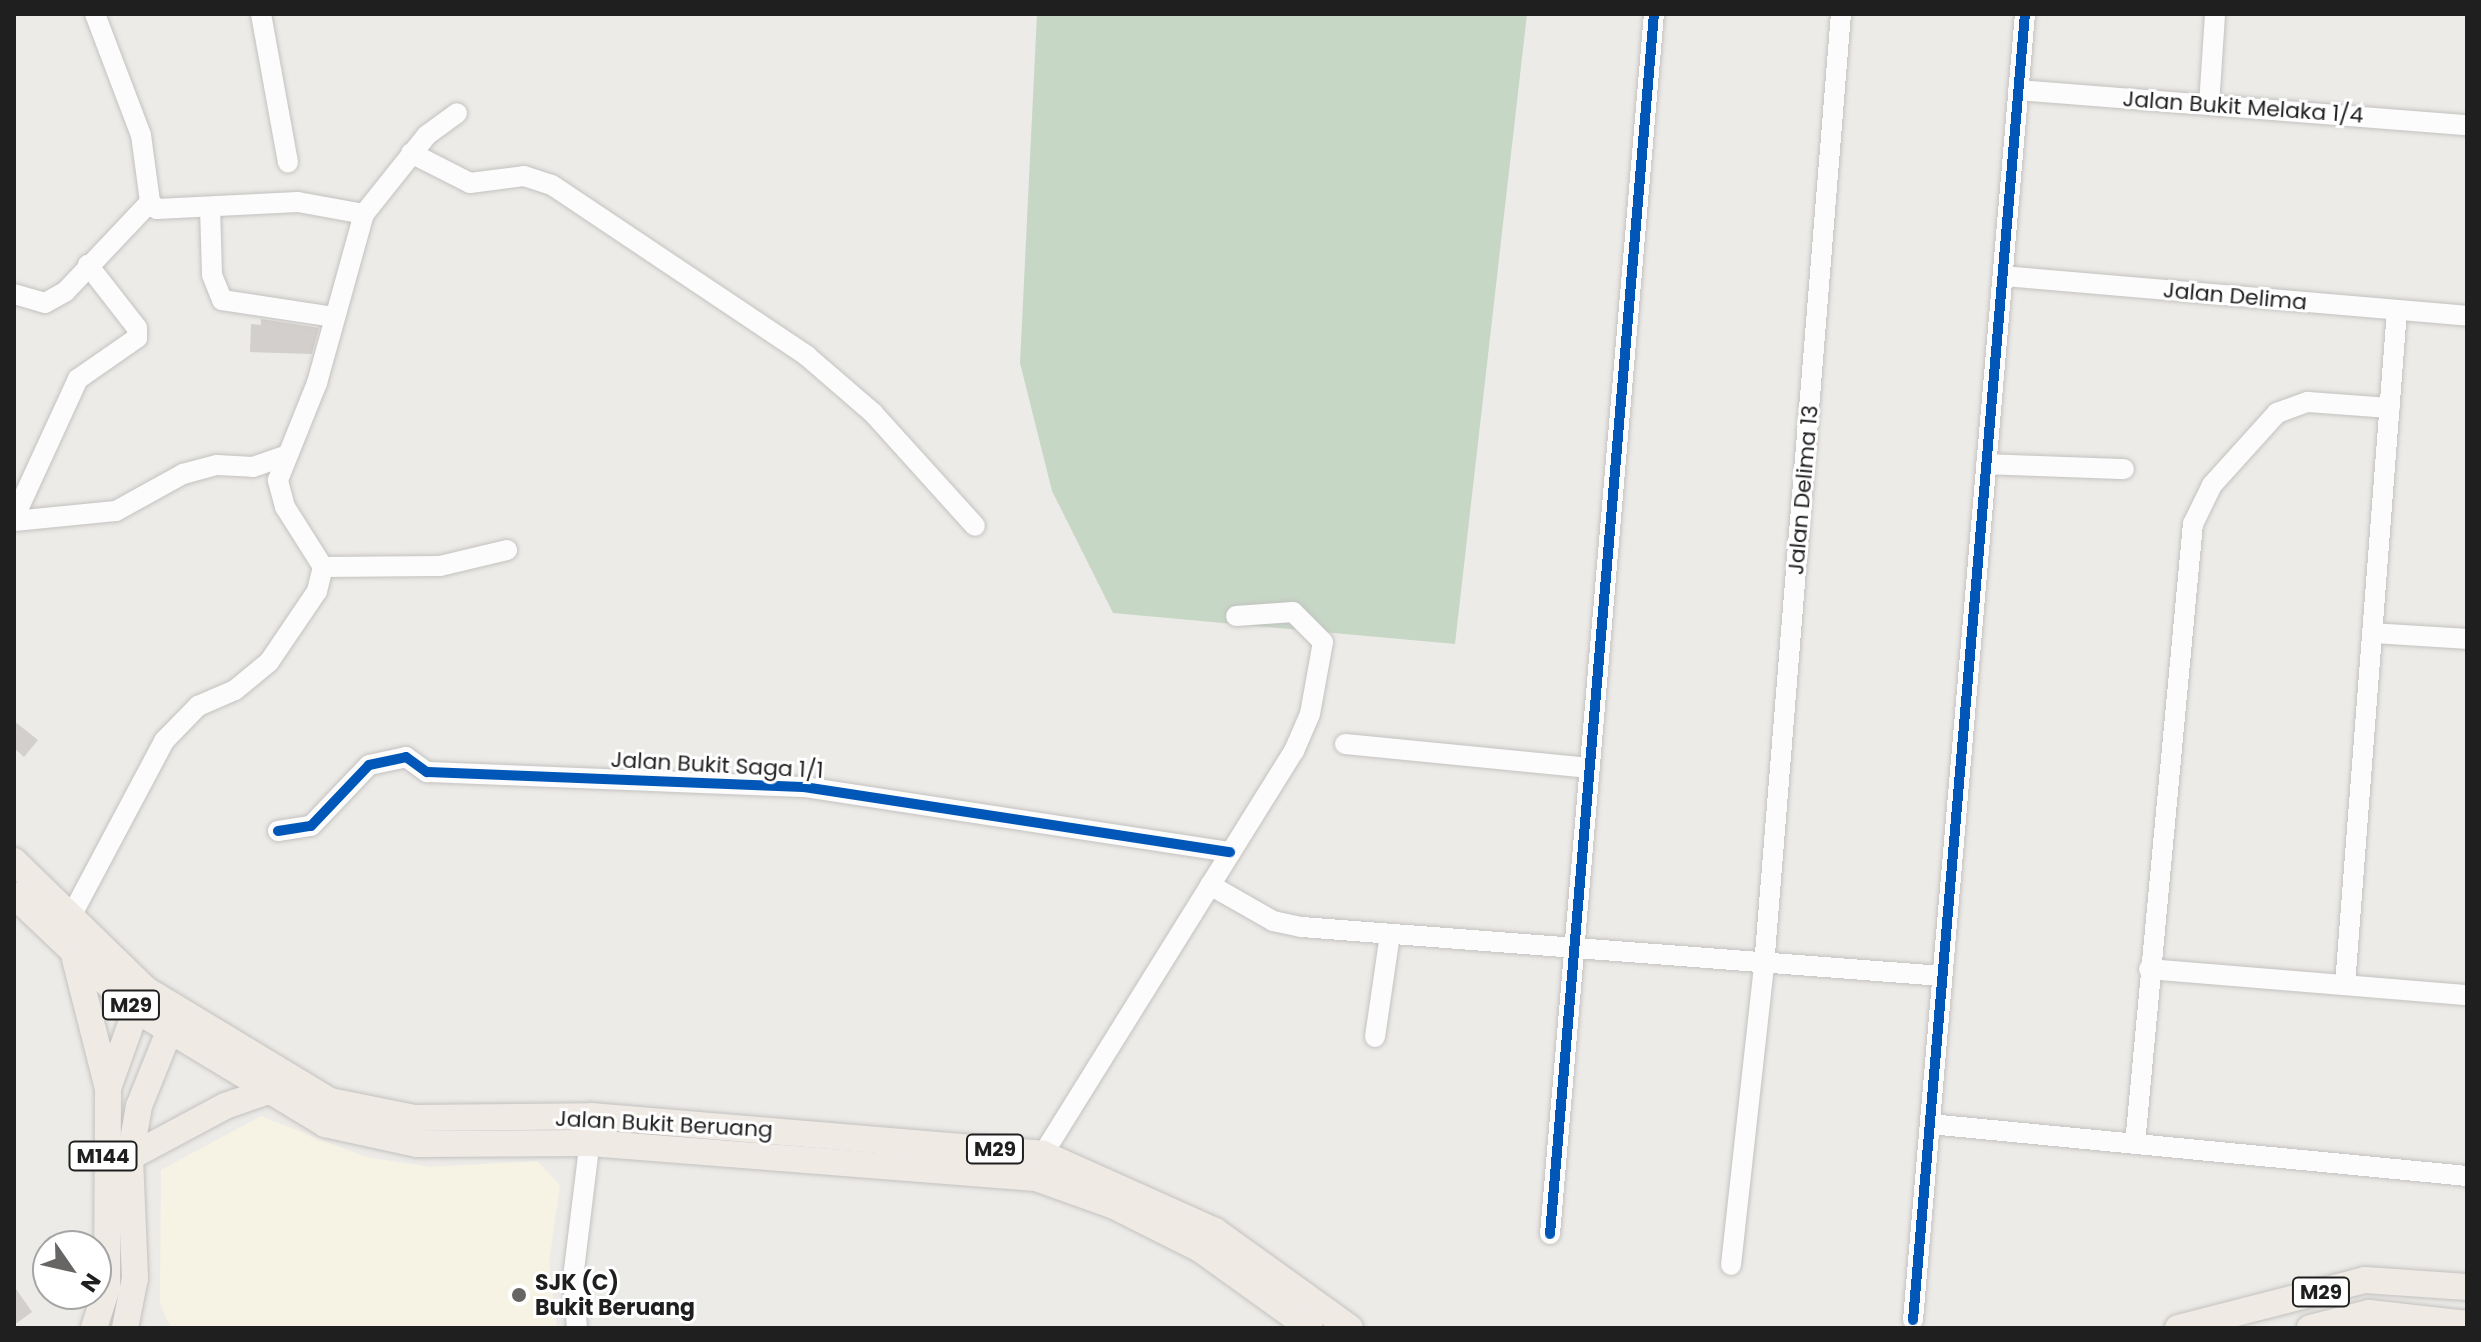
<!DOCTYPE html>
<style>
body{margin:0}
#map{position:relative;width:2481px;height:1342px;overflow:hidden;background:#edebe8;font-family:Poppins,sans-serif}
div>[style]{position:absolute}
[style*='--x']{left:calc(var(--x)*1px);top:calc(var(--y)*1px);width:calc(var(--w)*1px);rotate:calc(var(--a)*1deg)}
.education>*{inset:0;background:#f6f3e4}
.cemetery>*{inset:0;background:#c7d7c6}
.building>*{inset:0;background:#d2cfcc}
.roads{filter:drop-shadow(0 0 2px #c3c2c0) drop-shadow(0 0 2px #c3c2c0)}
.minor>*{height:20px;margin:-10px;padding:0 10px;transform-origin:10px;border-radius:10px;background:#fcfcfc}
.major>*{height:26px;margin:-13px;padding:0 13px;transform-origin:13px;border-radius:13px;background:#f0eae5}
.cycleway>*{height:10px;margin:-5px;padding:0 5px;transform-origin:5px;border-radius:5px;background:#0057b8}
.dots>*{width:22px;height:22px;translate:-50% -50%;box-sizing:border-box;border:4px solid #fff;border-radius:50%}
span{translate:-50% -50%;white-space:nowrap;text-align:center;line-height:1.15;-webkit-text-stroke:6px #fff;paint-order:stroke}
.shield-label span{padding:2px 6px;background:#fff;border:2px solid;border-radius:6px;-webkit-text-stroke-width:0}
.shield-label{font-size:20px;color:#1f1f1f;font-weight:700}
.street-label{font-size:22px;color:#1f1f1f}
.poi-label{font-size:22px;color:#1f1f1f;font-weight:700}
.left{translate:0 -50%;text-align:left}
.frame{position:absolute;inset:0;border:16px solid #1f1f1f;pointer-events:none}
.north{position:absolute;left:32px;top:1230px;width:80px;height:80px;box-sizing:border-box;background:#fff;border:2px solid #a5a5a5;border-radius:50%;rotate:124deg;font-size:22px;font-weight:700;line-height:32px;text-align:center;color:#1f1f1f}
.north::after{content:'';display:block;margin:auto;width:28px;height:36px;background:#676665;clip-path:polygon(50% 0,100% 100%,50% 72%,0 100%)}
</style>
<div id="map">
<div class="education">
<i style="clip-path:polygon(261px 1116px,365px 1157px,430px 1167px,537px 1161px,560px 1185px,549px 1262px,557px 1328px,171px 1328px,160px 1304px,161px 1170px)"></i>
</div>
<div class="cemetery">
<i style="clip-path:polygon(1037px 14px,1527px 14px,1455px 644px,1113px 613px,1052px 491px,1020px 363px)"></i>
</div>
<div class="building">
<i style="clip-path:polygon(261px 319px,319px 328px,312px 354px,250px 352px,251px 324px,261px 325px)"></i>
<i style="clip-path:polygon(14px 721px,38px 740px,24px 757px,14px 748px)"></i>
<i style="clip-path:polygon(14px 1286px,32px 1312px,14px 1325px)"></i>
</div>
<div class="roads">
<div class="minor">
<i style="--x:95;--y:14;--w:129;--a:69.2"></i>
<i style="--x:141;--y:135;--w:68;--a:82.3"></i>
<i style="--x:150;--y:202;--w:10;--a:45"></i>
<i style="--x:157;--y:209;--w:141;--a:-2.8"></i>
<i style="--x:298;--y:202;--w:67;--a:10.3"></i>
<i style="--x:364;--y:214;--w:101;--a:-51.4"></i>
<i style="--x:427;--y:135;--w:37;--a:-36"></i>
<i style="--x:261;--y:14;--w:151;--a:79.7"></i>
<i style="--x:2018;--y:90;--w:450;--a:4.5"></i>
<i style="--x:2209;--y:105;--w:91;--a:-86.2"></i>
<i style="--x:411;--y:153;--w:66;--a:27"></i>
<i style="--x:470;--y:183;--w:54;--a:-7.4"></i>
<i style="--x:524;--y:176;--w:29;--a:18"></i>
<i style="--x:552;--y:185;--w:307;--a:33.8"></i>
<i style="--x:807;--y:356;--w:87;--a:40.8"></i>
<i style="--x:873;--y:413;--w:152;--a:47.9"></i>
<i style="--x:210;--y:207;--w:68;--a:88.3"></i>
<i style="--x:212;--y:275;--w:27;--a:68"></i>
<i style="--x:222;--y:300;--w:114;--a:8.6"></i>
<i style="--x:2003;--y:276;--w:466;--a:4.9"></i>
<i style="--x:14;--y:294;--w:32;--a:16"></i>
<i style="--x:45;--y:303;--w:23;--a:-29"></i>
<i style="--x:65;--y:292;--w:124;--a:-46.6"></i>
<i style="--x:1986;--y:464;--w:138;--a:2.1"></i>
<i style="--x:14;--y:518;--w:153;--a:-65.3"></i>
<i style="--x:78;--y:379;--w:72;--a:-34.8"></i>
<i style="--x:137;--y:338;--w:10;--a:-90"></i>
<i style="--x:137;--y:328;--w:80;--a:-127.9"></i>
<i style="--x:14;--y:521;--w:102;--a:-5.6"></i>
<i style="--x:116;--y:511;--w:77;--a:-28.9"></i>
<i style="--x:183;--y:474;--w:35;--a:-15"></i>
<i style="--x:217;--y:465;--w:36;--a:3"></i>
<i style="--x:253;--y:467;--w:36;--a:-19"></i>
<i style="--x:323;--y:567;--w:117;--a:-0.5"></i>
<i style="--x:440;--y:566;--w:69;--a:-13.4"></i>
<i style="--x:2372;--y:633;--w:95;--a:3.6"></i>
<i style="--x:1345;--y:744;--w:246;--a:5.6"></i>
<i style="--x:278;--y:831;--w:33;--a:-9"></i>
<i style="--x:311;--y:826;--w:84;--a:-46.4"></i>
<i style="--x:369;--y:765;--w:38;--a:-12"></i>
<i style="--x:406;--y:757;--w:26;--a:36"></i>
<i style="--x:427;--y:772;--w:377;--a:2.3"></i>
<i style="--x:804;--y:787;--w:431;--a:8.7"></i>
<i style="--x:1210;--y:885;--w:73;--a:29.7"></i>
<i style="--x:1273;--y:921;--w:30;--a:12"></i>
<i style="--x:1302;--y:927;--w:642;--a:4.38"></i>
<i style="--x:69;--y:920;--w:203;--a:-62"></i>
<i style="--x:164;--y:741;--w:49;--a:-45.8"></i>
<i style="--x:198;--y:706;--w:40;--a:-23.4"></i>
<i style="--x:235;--y:690;--w:44;--a:-39.5"></i>
<i style="--x:269;--y:662;--w:86;--a:-55.9"></i>
<i style="--x:317;--y:591;--w:25;--a:-76"></i>
<i style="--x:323;--y:567;--w:71;--a:-122.3"></i>
<i style="--x:285;--y:507;--w:28;--a:-105"></i>
<i style="--x:278;--y:480;--w:105;--a:-68.1"></i>
<i style="--x:317;--y:383;--w:175;--a:-74.5"></i>
<i style="--x:2149;--y:969;--w:319;--a:4.7"></i>
<i style="--x:2345;--y:985;--w:677;--a:-85.59"></i>
<i style="--x:1375;--y:1037;--w:104;--a:-81.7"></i>
<i style="--x:1930;--y:1124;--w:540;--a:5.53"></i>
<i style="--x:2135;--y:1144;--w:623;--a:-84.66"></i>
<i style="--x:2193;--y:524;--w:43;--a:-64"></i>
<i style="--x:2212;--y:485;--w:97;--a:-47.9"></i>
<i style="--x:2277;--y:413;--w:33;--a:-20"></i>
<i style="--x:2308;--y:402;--w:82;--a:4.2"></i>
<i style="--x:1043;--y:1154;--w:475;--a:-58.1"></i>
<i style="--x:1294;--y:751;--w:40;--a:-66.6"></i>
<i style="--x:1310;--y:714;--w:73;--a:-79.8"></i>
<i style="--x:1323;--y:642;--w:42;--a:-135"></i>
<i style="--x:1293;--y:612;--w:57;--a:176"></i>
<i style="--x:1550;--y:1234;--w:1224;--a:-85.13"></i>
<i style="--x:1731;--y:1265;--w:301;--a:-83.7"></i>
<i style="--x:1764;--y:966;--w:955;--a:-85.38"></i>
<i style="--x:1913;--y:1320;--w:1311;--a:-85.1"></i>
<i style="--x:577;--y:1328;--w:50;--a:-94.6"></i>
<i style="--x:573;--y:1278;--w:147;--a:-83"></i>
</div>
<div class="major">
<i style="--x:14;--y:861;--w:183;--a:44.3"></i>
<i style="--x:145;--y:989;--w:216;--a:31.2"></i>
<i style="--x:330;--y:1101;--w:86;--a:11.4"></i>
<i style="--x:414;--y:1118;--w:178;--a:-0.6"></i>
<i style="--x:592;--y:1116;--w:453;--a:4.8"></i>
<i style="--x:1043;--y:1154;--w:188;--a:24.1"></i>
<i style="--x:1215;--y:1231;--w:166;--a:35.7"></i>
<i style="--x:14;--y:895;--w:164;--a:43.5"></i>
<i style="--x:133;--y:1008;--w:224;--a:31.1"></i>
<i style="--x:325;--y:1124;--w:94;--a:12.3"></i>
<i style="--x:417;--y:1144;--w:173;--a:-0.3"></i>
<i style="--x:590;--y:1143;--w:447;--a:4.5"></i>
<i style="--x:1036;--y:1178;--w:81;--a:19.6"></i>
<i style="--x:1112;--y:1205;--w:98;--a:26.6"></i>
<i style="--x:1200;--y:1249;--w:135;--a:35.7"></i>
<i style="--x:75;--y:959;--w:133;--a:75.7"></i>
<i style="--x:130;--y:1157;--w:108;--a:-28.2"></i>
<i style="--x:225;--y:1106;--w:43;--a:-18.9"></i>
<i style="--x:94;--y:1328;--w:42;--a:-72"></i>
<i style="--x:107;--y:1288;--w:200;--a:-89.7"></i>
<i style="--x:108;--y:1088;--w:98;--a:-70.3"></i>
<i style="--x:125;--y:1328;--w:51;--a:-78.7"></i>
<i style="--x:135;--y:1278;--w:121;--a:-92.4"></i>
<i style="--x:130;--y:1157;--w:52;--a:-80"></i>
<i style="--x:139;--y:1106;--w:96;--a:-68"></i>
<i style="--x:2178;--y:1328;--w:193;--a:-14.4"></i>
<i style="--x:2365;--y:1280;--w:102;--a:3.9"></i>
<i style="--x:2310;--y:1328;--w:61;--a:-14.3"></i>
<i style="--x:2369;--y:1313;--w:99;--a:6.4"></i>
</div>
</div>
<div class="cycleway">
<i style="--x:278;--y:831;--w:33;--a:-9"></i>
<i style="--x:311;--y:826;--w:84;--a:-46.4"></i>
<i style="--x:369;--y:765;--w:38;--a:-12"></i>
<i style="--x:406;--y:757;--w:26;--a:36"></i>
<i style="--x:427;--y:772;--w:377;--a:2.3"></i>
<i style="--x:804;--y:787;--w:431;--a:8.7"></i>
<i style="--x:1550;--y:1234;--w:1224;--a:-85.13"></i>
<i style="--x:1913;--y:1320;--w:1311;--a:-85.1"></i>
</div>
<div class="dots">
<i style="left:519px;top:1295px;background:#676665"></i>
</div>
<div class="shield-label">
<span style="left:131px;top:1005px">M29</span>
<span style="left:995px;top:1149px">M29</span>
<span style="left:103px;top:1156px">M144</span>
<span style="left:2321px;top:1292px">M29</span>
</div>
<div class="street-label">
<span style="left:2243px;top:107px;rotate:4deg">Jalan Bukit Melaka 1/4</span>
<span style="left:2235px;top:296px;rotate:5deg">Jalan Delima</span>
<span style="left:1803px;top:490px;rotate:-85deg">Jalan Delima 13</span>
<span style="left:717px;top:765px;rotate:3deg">Jalan Bukit Saga 1/1</span>
<span style="left:664px;top:1124px;rotate:3deg">Jalan Bukit Beruang</span>
</div>
<div class="poi-label">
<span class="left" style="left:535px;top:1295px">SJK (C)<br>Bukit Beruang</span>
</div>
<div class="frame"></div>
<div class="north">N</div>
</div>
